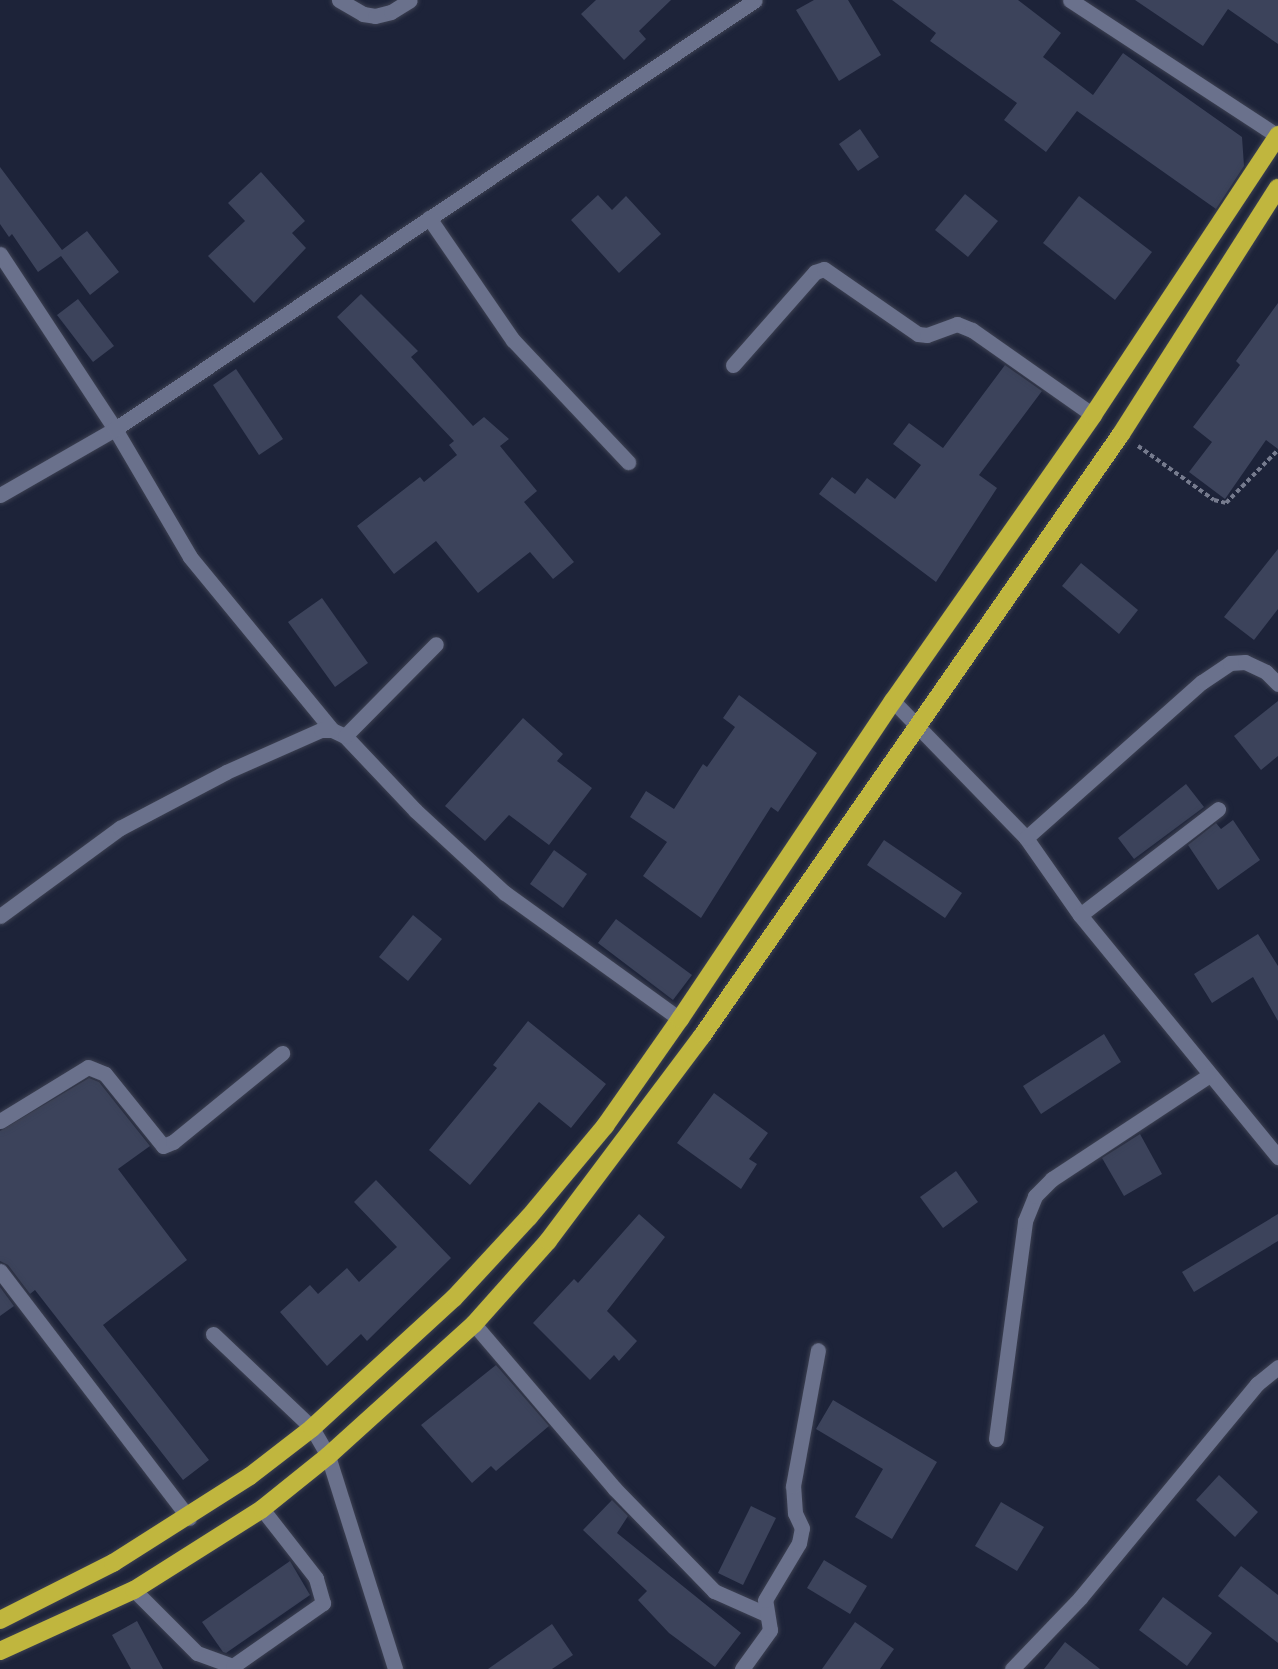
<!DOCTYPE html>
<style>
body{margin:0}
#map{position:relative;width:1278px;height:1669px;overflow:hidden;background:#1d2339;font-family:"Archivo Narrow",sans-serif}
div>[style]{position:absolute}
[style*='--x']{left:calc(var(--x)*1px);top:calc(var(--y)*1px);width:calc(var(--w)*1px);rotate:calc(var(--a)*1deg)}
.building>*{inset:0;background:#3c435b}
.path>*{height:4px;margin-top:-2px;transform-origin:0;background:repeating-linear-gradient(90deg,#767b8e 0 4.5px,transparent 0 7.5px)}
.roads{filter:drop-shadow(0 0 2px #3d4152) drop-shadow(0 0 2px #3d4152)}
.minor>*{height:15px;margin:-7.5px;padding:0 7.5px;transform-origin:7.5px;border-radius:7.5px;background:#6a718c}
.highway>*{height:18px;margin:-9px;padding:0 9px;transform-origin:9px;border-radius:9px;background:#c0b63e}
span{translate:-50% -50%;white-space:nowrap;text-align:center;line-height:1.15;-webkit-text-stroke:4.5px #0a0d17;paint-order:stroke}
</style>
<div id="map">
<div class="building">
<i style="clip-path:polygon(596px 0,671px 0,639px 31px,646px 39px,624px 60px,581px 14px)"></i>
<i style="clip-path:polygon(814px 0,848px 0,881px 55px,839px 81px,796px 10px)"></i>
<i style="clip-path:polygon(892px 0,1018px 0,1061px 33px,1043px 57px,1093px 95px,1123px 53px,1242px 137px,1244px 166px,1216px 209px,1077px 111px,1046px 152px,1004px 120px,1017px 103px,930px 41px,936px 33px)"></i>
<i style="clip-path:polygon(1135px 0,1278px 0,1278px 44px,1228px 9px,1203px 46px)"></i>
<i style="clip-path:polygon(860px 129px,879px 157px,858px 171px,839px 144px)"></i>
<i style="clip-path:polygon(0 167px,62px 250px,87px 231px,119px 272px,90px 295px,61px 256px,38px 272px,12px 234px,9px 237px,0 224px)"></i>
<i style="clip-path:polygon(261px 172px,305px 221px,292px 233px,306px 248px,254px 303px,208px 256px,245px 221px,228px 203px)"></i>
<i style="clip-path:polygon(965px 194px,998px 221px,968px 257px,935px 230px)"></i>
<i style="clip-path:polygon(598px 195px,612px 210px,626px 196px,661px 234px,619px 273px,571px 220px)"></i>
<i style="clip-path:polygon(1079px 196px,1152px 252px,1115px 300px,1043px 243px)"></i>
<i style="clip-path:polygon(361px 294px,418px 351px,411px 357px,473px 426px,484px 417px,509px 439px,500px 446px,537px 491px,524px 502px,574px 562px,553px 579px,530px 552px,478px 593px,436px 541px,394px 574px,357px 526px,420px 477px,424px 482px,457px 455px,449px 445px,454px 441px,337px 317px)"></i>
<i style="clip-path:polygon(78px 299px,114px 346px,93px 362px,57px 315px)"></i>
<i style="clip-path:polygon(1278px 303px,1278px 449px,1266px 440px,1225px 499px,1189px 472px,1212px 442px,1193px 427px,1240px 365px,1236px 361px)"></i>
<i style="clip-path:polygon(1005px 365px,1042px 391px,979px 475px,997px 488px,936px 582px,819px 494px,832px 477px,855px 494px,867px 478px,895px 499px,921px 465px,893px 444px,909px 423px,943px 448px)"></i>
<i style="clip-path:polygon(236px 369px,283px 439px,259px 455px,213px 385px)"></i>
<i style="clip-path:polygon(1278px 549px,1278px 609px,1254px 640px,1224px 617px)"></i>
<i style="clip-path:polygon(1081px 563px,1138px 610px,1119px 634px,1062px 586px)"></i>
<i style="clip-path:polygon(322px 598px,368px 663px,335px 687px,288px 622px)"></i>
<i style="clip-path:polygon(739px 695px,817px 753px,778px 812px,771px 807px,701px 918px,643px 876px,667px 842px,630px 817px,646px 791px,674px 809px,703px 764px,707px 767px,735px 727px,723px 718px)"></i>
<i style="clip-path:polygon(1278px 701px,1278px 756px,1261px 770px,1234px 736px)"></i>
<i style="clip-path:polygon(523px 718px,563px 754px,557px 761px,592px 788px,549px 845px,509px 815px,485px 841px,445px 806px)"></i>
<i style="clip-path:polygon(1186px 784px,1204px 807px,1134px 859px,1118px 838px)"></i>
<i style="clip-path:polygon(1233px 820px,1260px 860px,1218px 890px,1188px 845px,1216px 823px,1221px 829px)"></i>
<i style="clip-path:polygon(884px 840px,962px 893px,945px 918px,867px 865px)"></i>
<i style="clip-path:polygon(554px 850px,587px 874px,563px 908px,530px 884px)"></i>
<i style="clip-path:polygon(413px 915px,442px 939px,408px 981px,379px 957px)"></i>
<i style="clip-path:polygon(616px 919px,692px 975px,673px 1000px,598px 943px)"></i>
<i style="clip-path:polygon(1258px 934px,1278px 966px,1278px 1021px,1253px 977px,1212px 1003px,1194px 974px)"></i>
<i style="clip-path:polygon(528px 1021px,606px 1084px,571px 1128px,539px 1102px,470px 1185px,429px 1150px,497px 1068px,493px 1065px)"></i>
<i style="clip-path:polygon(1104px 1034px,1121px 1062px,1041px 1114px,1023px 1086px)"></i>
<i style="clip-path:polygon(89px 1078px,99px 1082px,150px 1146px,118px 1169px,187px 1260px,103px 1325px,209px 1460px,183px 1480px,35px 1290px,30px 1294px,8px 1265px,0 1261px,0 1131px)"></i>
<i style="clip-path:polygon(714px 1093px,768px 1133px,749px 1159px,757px 1164px,741px 1189px,677px 1143px)"></i>
<i style="clip-path:polygon(1140px 1134px,1162px 1174px,1124px 1196px,1102px 1158px)"></i>
<i style="clip-path:polygon(956px 1171px,978px 1202px,943px 1228px,920px 1197px)"></i>
<i style="clip-path:polygon(376px 1180px,451px 1258px,367px 1341px,361px 1334px,327px 1366px,280px 1312px,310px 1285px,318px 1294px,347px 1268px,359px 1282px,397px 1247px,354px 1202px)"></i>
<i style="clip-path:polygon(639px 1214px,665px 1237px,607px 1311px,637px 1341px,619px 1361px,614px 1355px,590px 1380px,533px 1323px,574px 1279px,578px 1283px)"></i>
<i style="clip-path:polygon(1278px 1214px,1278px 1241px,1194px 1292px,1182px 1272px)"></i>
<i style="clip-path:polygon(0 1287px,14px 1306px,0 1316px)"></i>
<i style="clip-path:polygon(496px 1365px,549px 1426px,496px 1471px,491px 1466px,472px 1483px,421px 1425px)"></i>
<i style="clip-path:polygon(833px 1400px,937px 1462px,892px 1539px,855px 1517px,883px 1469px,816px 1429px)"></i>
<i style="clip-path:polygon(1219px 1475px,1258px 1512px,1235px 1537px,1196px 1500px)"></i>
<i style="clip-path:polygon(612px 1500px,628px 1516px,617px 1533px,741px 1633px,715px 1667px,669px 1633px,638px 1600px,647px 1591px,583px 1530px)"></i>
<i style="clip-path:polygon(1001px 1502px,1044px 1527px,1017px 1571px,975px 1546px)"></i>
<i style="clip-path:polygon(751px 1506px,776px 1518px,743px 1585px,718px 1573px)"></i>
<i style="clip-path:polygon(824px 1560px,867px 1586px,850px 1614px,807px 1588px)"></i>
<i style="clip-path:polygon(290px 1561px,310px 1595px,226px 1653px,223px 1652px,202px 1622px)"></i>
<i style="clip-path:polygon(1241px 1566px,1278px 1595px,1278px 1643px,1218px 1596px)"></i>
<i style="clip-path:polygon(1163px 1597px,1212px 1633px,1187px 1666px,1139px 1630px)"></i>
<i style="clip-path:polygon(137px 1621px,163px 1669px,131px 1669px,112px 1635px)"></i>
<i style="clip-path:polygon(855px 1622px,894px 1649px,880px 1669px,822px 1669px)"></i>
<i style="clip-path:polygon(552px 1624px,573px 1655px,552px 1669px,488px 1669px)"></i>
<i style="clip-path:polygon(1065px 1642px,1100px 1669px,1044px 1669px)"></i>
</div>
<div class="path">
<i style="--x:1138;--y:446;--w:93;--a:35.4"></i>
<i style="--x:1214;--y:500;--w:12;--a:14"></i>
<i style="--x:1226;--y:503;--w:74;--a:-45.5"></i>
</div>
<div class="roads">
<div class="minor">
<i style="--x:339;--y:0;--w:28;--a:30"></i>
<i style="--x:363;--y:14;--w:12;--a:9"></i>
<i style="--x:375;--y:16;--w:16;--a:-14"></i>
<i style="--x:391;--y:12;--w:22;--a:-32"></i>
<i style="--x:1070;--y:0;--w:249;--a:33.2"></i>
<i style="--x:429;--y:218;--w:148;--a:55.5"></i>
<i style="--x:513;--y:340;--w:168;--a:46.7"></i>
<i style="--x:0;--y:254;--w:209;--a:56.7"></i>
<i style="--x:115;--y:429;--w:148;--a:59.6"></i>
<i style="--x:190;--y:557;--w:224;--a:50.6"></i>
<i style="--x:332;--y:730;--w:14;--a:25"></i>
<i style="--x:345;--y:736;--w:103;--a:46.6"></i>
<i style="--x:416;--y:811;--w:121;--a:42.7"></i>
<i style="--x:505;--y:893;--w:216;--a:35.8"></i>
<i style="--x:733;--y:365;--w:124;--a:-48.6"></i>
<i style="--x:815;--y:272;--w:9;--a:-18"></i>
<i style="--x:824;--y:269;--w:114;--a:34.7"></i>
<i style="--x:918;--y:334;--w:9;--a:6"></i>
<i style="--x:927;--y:335;--w:32;--a:-20"></i>
<i style="--x:957;--y:324;--w:16;--a:22"></i>
<i style="--x:972;--y:330;--w:148;--a:35.1"></i>
<i style="--x:0;--y:495;--w:133;--a:-29.9"></i>
<i style="--x:115;--y:429;--w:770;--a:-33.83"></i>
<i style="--x:893;--y:701;--w:191;--a:45.8"></i>
<i style="--x:1026;--y:838;--w:94;--a:55"></i>
<i style="--x:1080;--y:915;--w:313;--a:50.7"></i>
<i style="--x:345;--y:736;--w:129;--a:-45.3"></i>
<i style="--x:1026;--y:838;--w:235;--a:-41.6"></i>
<i style="--x:1202;--y:682;--w:34;--a:-34"></i>
<i style="--x:1230;--y:663;--w:15;--a:-4"></i>
<i style="--x:1245;--y:662;--w:23;--a:25"></i>
<i style="--x:1266;--y:672;--w:17;--a:45"></i>
<i style="--x:1080;--y:915;--w:174;--a:-37.5"></i>
<i style="--x:0;--y:916;--w:149;--a:-36.3"></i>
<i style="--x:120;--y:828;--w:120;--a:-27.8"></i>
<i style="--x:226;--y:772;--w:104;--a:-23.9"></i>
<i style="--x:321;--y:730;--w:11;--a:0"></i>
<i style="--x:0;--y:1121;--w:103;--a:-31.5"></i>
<i style="--x:88;--y:1067;--w:18;--a:22"></i>
<i style="--x:105;--y:1074;--w:92;--a:51.1"></i>
<i style="--x:163;--y:1146;--w:11;--a:-22"></i>
<i style="--x:173;--y:1142;--w:141;--a:-39.2"></i>
<i style="--x:0;--y:1271;--w:311;--a:52.6"></i>
<i style="--x:474;--y:1324;--w:216;--a:49.5"></i>
<i style="--x:614;--y:1488;--w:144;--a:45.8"></i>
<i style="--x:714;--y:1591;--w:57;--a:23.9"></i>
<i style="--x:213;--y:1334;--w:137;--a:43.5"></i>
<i style="--x:312;--y:1428;--w:32;--a:60"></i>
<i style="--x:328;--y:1456;--w:223;--a:72.5"></i>
<i style="--x:996;--y:1439;--w:220;--a:-82.4"></i>
<i style="--x:1025;--y:1221;--w:27;--a:-68"></i>
<i style="--x:1035;--y:1196;--w:24;--a:-45"></i>
<i style="--x:1052;--y:1179;--w:189;--a:-33.4"></i>
<i style="--x:134;--y:1590;--w:89;--a:45"></i>
<i style="--x:197;--y:1653;--w:38;--a:20"></i>
<i style="--x:233;--y:1666;--w:110;--a:-35"></i>
<i style="--x:323;--y:1603;--w:26;--a:-106"></i>
<i style="--x:316;--y:1578;--w:88;--a:-128"></i>
<i style="--x:742;--y:1669;--w:48;--a:-54.3"></i>
<i style="--x:770;--y:1630;--w:30;--a:-99"></i>
<i style="--x:765;--y:1600;--w:66;--a:-59.2"></i>
<i style="--x:799;--y:1543;--w:15;--a:-79"></i>
<i style="--x:802;--y:1528;--w:17;--a:-115"></i>
<i style="--x:795;--y:1513;--w:27;--a:-94"></i>
<i style="--x:793;--y:1486;--w:138;--a:-79.6"></i>
<i style="--x:1012;--y:1669;--w:98;--a:-46.2"></i>
<i style="--x:1080;--y:1598;--w:278;--a:-50.4"></i>
<i style="--x:1257;--y:1384;--w:27;--a:-39"></i>
</div>
<div class="highway">
<i style="--x:0;--y:1620;--w:127;--a:-26.8"></i>
<i style="--x:113;--y:1563;--w:162;--a:-32.4"></i>
<i style="--x:250;--y:1476;--w:78;--a:-37.7"></i>
<i style="--x:312;--y:1428;--w:193;--a:-42.5"></i>
<i style="--x:454;--y:1298;--w:110;--a:-47.2"></i>
<i style="--x:529;--y:1217;--w:119;--a:-50.1"></i>
<i style="--x:605;--y:1126;--w:131;--a:-55"></i>
<i style="--x:680;--y:1019;--w:383;--a:-56.2"></i>
<i style="--x:893;--y:701;--w:349;--a:-55"></i>
<i style="--x:1093;--y:415;--w:336;--a:-56.5"></i>
<i style="--x:0;--y:1651;--w:147;--a:-24.5"></i>
<i style="--x:134;--y:1590;--w:151;--a:-32.3"></i>
<i style="--x:262;--y:1509;--w:85;--a:-38.8"></i>
<i style="--x:328;--y:1456;--w:197;--a:-42.1"></i>
<i style="--x:474;--y:1324;--w:111;--a:-48.3"></i>
<i style="--x:548;--y:1241;--w:256;--a:-53.1"></i>
<i style="--x:702;--y:1036;--w:733;--a:-55.16"></i>
<i style="--x:1121;--y:434;--w:292;--a:-57.5"></i>
</div>
</div>
</div>
